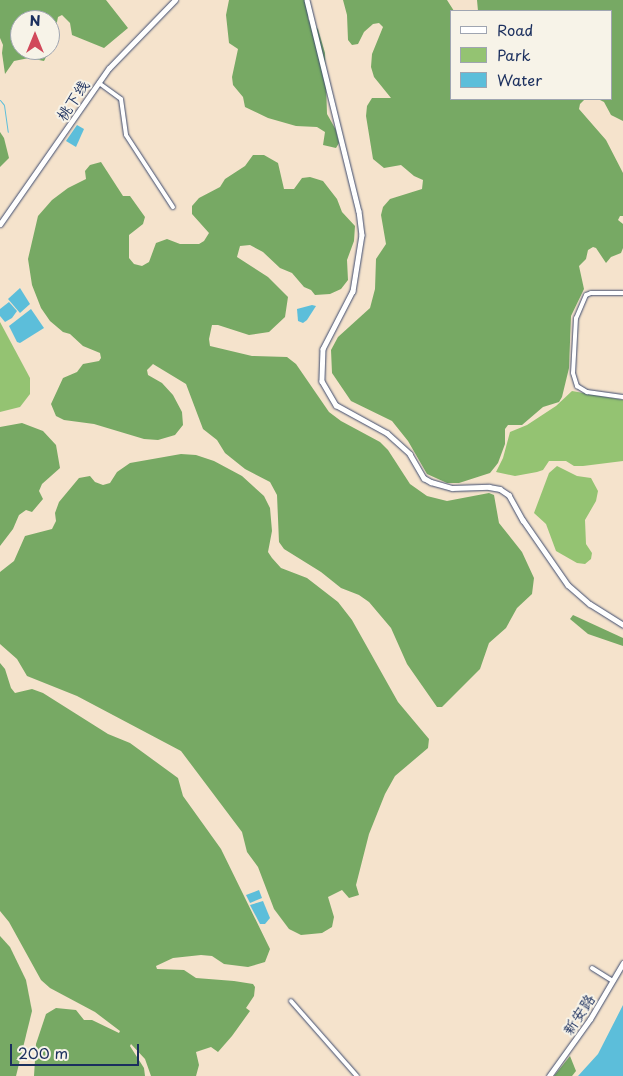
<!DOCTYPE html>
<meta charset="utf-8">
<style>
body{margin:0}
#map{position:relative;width:623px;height:1076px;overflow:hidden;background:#f5e3cc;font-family:"Playpen Sans","LXGW WenKai TC",sans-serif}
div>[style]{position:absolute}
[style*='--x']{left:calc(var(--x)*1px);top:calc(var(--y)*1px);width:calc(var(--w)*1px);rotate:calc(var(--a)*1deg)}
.green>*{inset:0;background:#94c372}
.forest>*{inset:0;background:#77a964}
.water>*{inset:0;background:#5cbeda}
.stream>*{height:1px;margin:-0.5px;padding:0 0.5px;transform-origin:0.5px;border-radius:0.5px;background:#5cbeda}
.roads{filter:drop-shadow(0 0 1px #3c4a6e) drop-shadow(0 0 1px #3c4a6e)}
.minor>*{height:4px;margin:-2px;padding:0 2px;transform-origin:2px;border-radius:2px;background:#fff}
.tertiary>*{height:4.5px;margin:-2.25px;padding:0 2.25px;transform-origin:2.25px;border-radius:2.25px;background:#fff}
.secondary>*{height:5px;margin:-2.5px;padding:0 2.5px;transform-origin:2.5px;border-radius:2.5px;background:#fff}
span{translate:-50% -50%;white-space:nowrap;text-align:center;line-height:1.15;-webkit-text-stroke:4px #f7f3e8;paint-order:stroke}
.street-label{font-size:15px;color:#1b2f5e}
.legend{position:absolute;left:450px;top:10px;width:162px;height:90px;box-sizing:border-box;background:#f7f3e8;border:1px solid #9fa5b1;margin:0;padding:6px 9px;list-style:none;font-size:15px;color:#1b2f5e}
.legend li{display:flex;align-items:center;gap:10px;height:25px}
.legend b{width:25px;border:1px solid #9fa5b1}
.north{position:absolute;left:10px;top:10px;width:50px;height:50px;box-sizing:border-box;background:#f7f3e8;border:1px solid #9fa5b1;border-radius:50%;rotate:0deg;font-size:14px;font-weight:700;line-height:20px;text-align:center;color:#1b2f5e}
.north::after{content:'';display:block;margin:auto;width:18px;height:22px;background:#d1495b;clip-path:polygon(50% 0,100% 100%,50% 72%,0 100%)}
.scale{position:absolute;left:10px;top:1044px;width:129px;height:22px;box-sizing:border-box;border:2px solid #1b2f5e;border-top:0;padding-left:6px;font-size:15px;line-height:18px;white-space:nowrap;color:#1b2f5e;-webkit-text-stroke:4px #f7f3e8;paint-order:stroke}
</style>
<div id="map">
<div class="green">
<i style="clip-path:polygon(0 322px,30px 378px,30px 394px,20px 407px,0 412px)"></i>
<i style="clip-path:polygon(572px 391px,623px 400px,623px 461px,583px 466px,574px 466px,566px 461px,549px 461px,543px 470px,537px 472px,515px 476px,496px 472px,503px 458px,510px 432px,527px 425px,556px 406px)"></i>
<i style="clip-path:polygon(557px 466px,577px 476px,591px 478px,598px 491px,596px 501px,585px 520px,586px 544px,592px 553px,591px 559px,585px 564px,577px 563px,556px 551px,546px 524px,534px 513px,549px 473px)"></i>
</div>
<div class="forest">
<i style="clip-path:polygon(0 0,106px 0,128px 28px,104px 48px,72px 35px,70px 23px,62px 15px,58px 17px,57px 22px,50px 30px,50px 20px,20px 20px,20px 50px,39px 50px,47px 55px,44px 61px,29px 58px,14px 61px,5px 74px,2px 53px,3px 45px,0 38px)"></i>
<i style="clip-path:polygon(229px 0,308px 0,308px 19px,318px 29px,325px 53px,327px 114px,336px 130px,339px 143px,336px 148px,323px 145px,325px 132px,317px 127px,296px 126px,268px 118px,245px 107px,243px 97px,233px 85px,232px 77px,238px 49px,229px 43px,226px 15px)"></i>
<i style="clip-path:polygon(343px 0,447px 0,454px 11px,452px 11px,452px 99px,585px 99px,580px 104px,579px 109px,606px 140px,623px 173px,623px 216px,620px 216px,618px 220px,623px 224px,623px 248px,621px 253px,611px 257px,606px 263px,596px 248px,593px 247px,588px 250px,586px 259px,579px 266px,584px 289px,571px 316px,569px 368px,562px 397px,559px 402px,543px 407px,522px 425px,508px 425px,505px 429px,505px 444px,498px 463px,490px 473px,459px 483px,447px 483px,427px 474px,408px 441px,392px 421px,351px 401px,332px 373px,331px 350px,338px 337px,370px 308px,375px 289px,376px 259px,386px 244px,381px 215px,383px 207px,390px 199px,422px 189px,423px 180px,414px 176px,401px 165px,384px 168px,373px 159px,366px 116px,367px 106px,372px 98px,391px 98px,374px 77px,371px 67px,372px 54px,383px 27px,379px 23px,373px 24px,364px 32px,358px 44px,352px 45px,348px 40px,347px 15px)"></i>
<i style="clip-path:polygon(477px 0,623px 0,623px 121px,611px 115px,604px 102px,598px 99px,612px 99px,612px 11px,478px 11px)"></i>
<i style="clip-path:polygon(0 132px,4px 138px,9px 158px,0 167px)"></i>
<i style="clip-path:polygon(253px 155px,264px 155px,278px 163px,284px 189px,294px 189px,302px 178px,310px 177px,323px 181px,337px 199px,342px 212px,355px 226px,354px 241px,347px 260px,348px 280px,341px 289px,330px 294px,315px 295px,311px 290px,304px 287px,292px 273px,280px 268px,263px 252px,250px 245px,240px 246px,237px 257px,268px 277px,288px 297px,285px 317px,269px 332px,249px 335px,218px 325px,212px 325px,209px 339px,210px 346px,252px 356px,287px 357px,296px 364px,329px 412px,341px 421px,380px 442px,388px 450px,410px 484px,427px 496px,447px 501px,489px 493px,494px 495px,499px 523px,522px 552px,534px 578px,532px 594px,517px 608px,506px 628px,489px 643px,480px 669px,442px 707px,437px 707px,407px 664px,391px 628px,369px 602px,359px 595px,341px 588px,321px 572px,284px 549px,279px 542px,277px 495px,270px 482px,245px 469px,225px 453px,217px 440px,203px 429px,186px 384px,153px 364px,147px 370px,148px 375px,162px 383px,173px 395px,182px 412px,183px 425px,175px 435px,158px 440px,144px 439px,94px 424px,64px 420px,56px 416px,51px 404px,63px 378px,77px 372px,83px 364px,99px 361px,101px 358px,100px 353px,83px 346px,70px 334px,63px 332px,50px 321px,41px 308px,32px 285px,28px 259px,38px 216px,52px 200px,68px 188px,86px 179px,85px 171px,90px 165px,101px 162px,123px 196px,130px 196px,145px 217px,143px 224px,129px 235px,129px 258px,134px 264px,142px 266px,149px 262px,156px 243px,167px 239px,180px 244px,199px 244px,204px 241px,209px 233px,192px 214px,192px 206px,199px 198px,220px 187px,225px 179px,245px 166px)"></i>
<i style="clip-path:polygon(22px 423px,43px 431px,56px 445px,60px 468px,42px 484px,39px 491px,43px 499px,32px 512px,26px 510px,19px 515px,13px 529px,0 546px,0 427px)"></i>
<i style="clip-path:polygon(181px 454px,196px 455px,214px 461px,242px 476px,264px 496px,270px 508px,272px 531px,268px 552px,272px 558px,281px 568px,307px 578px,338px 602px,352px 620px,398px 702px,429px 739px,428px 748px,395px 776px,385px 794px,369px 834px,356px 885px,359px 895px,349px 898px,342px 890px,328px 897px,334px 917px,332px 927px,322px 933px,301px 935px,289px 929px,274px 909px,258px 867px,247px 852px,242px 832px,181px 751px,77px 696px,27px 676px,17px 659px,0 644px,0 572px,14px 561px,25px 536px,52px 529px,56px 521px,55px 513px,59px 502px,79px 478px,90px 476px,95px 482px,103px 485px,110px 483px,117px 472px,130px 463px)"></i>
<i style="clip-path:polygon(573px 615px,623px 638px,623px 646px,588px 634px,570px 619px)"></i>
<i style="clip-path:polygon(0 663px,5px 669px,11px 688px,15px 693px,32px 689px,43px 693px,108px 734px,130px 743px,178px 778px,183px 796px,221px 849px,270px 949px,265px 962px,248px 967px,224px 964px,212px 956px,201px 955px,173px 958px,156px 966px,157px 969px,184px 970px,196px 978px,234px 981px,253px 984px,255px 987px,254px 996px,246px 1008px,250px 1011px,232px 1036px,218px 1052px,211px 1047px,196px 1052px,199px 1065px,196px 1076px,151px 1076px,145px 1059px,131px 1044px,130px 1046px,144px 1068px,145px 1076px,34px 1076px,36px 1044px,46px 1014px,56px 1008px,76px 1010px,84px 1020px,92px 1020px,119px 1033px,120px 1031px,95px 1012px,50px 988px,41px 980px,9px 922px,0 911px)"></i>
<i style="clip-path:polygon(0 936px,10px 947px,26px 980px,32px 1011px,16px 1076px,0 1076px)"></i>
<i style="clip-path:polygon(570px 1056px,576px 1071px,572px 1076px,554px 1076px)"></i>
</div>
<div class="water">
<i style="clip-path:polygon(77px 125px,84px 129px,76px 147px,66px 141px)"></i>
<i style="clip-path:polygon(20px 288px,30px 304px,20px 313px,8px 299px)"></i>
<i style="clip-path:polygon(9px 302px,17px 311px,12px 318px,5px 322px,0 316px,0 309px)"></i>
<i style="clip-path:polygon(312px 305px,316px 306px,307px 320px,303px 323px,298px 321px,297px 309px)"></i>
<i style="clip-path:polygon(31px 309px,44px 328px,20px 343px,17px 342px,9px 326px)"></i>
<i style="clip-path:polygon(259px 890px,262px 898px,250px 903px,246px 895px)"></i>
<i style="clip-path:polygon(263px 901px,270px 918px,265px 924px,260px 924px,250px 905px)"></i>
<i style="clip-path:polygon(623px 1005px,623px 1076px,578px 1076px,598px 1054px)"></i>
</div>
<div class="stream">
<i style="--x:0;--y:100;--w:6;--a:51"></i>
<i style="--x:4;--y:105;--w:27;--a:82"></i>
</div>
<div class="roads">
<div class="minor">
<i style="--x:99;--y:83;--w:27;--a:36"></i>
<i style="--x:121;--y:99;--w:36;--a:82"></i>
<i style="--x:126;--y:135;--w:86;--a:56.9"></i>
<i style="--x:623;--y:293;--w:32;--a:180"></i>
<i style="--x:591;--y:293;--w:5;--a:158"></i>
<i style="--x:586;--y:295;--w:25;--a:113"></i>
<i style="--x:576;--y:318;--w:55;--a:93.1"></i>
<i style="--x:573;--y:373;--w:14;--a:73"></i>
<i style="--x:577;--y:386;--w:12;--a:31"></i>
<i style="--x:587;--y:392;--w:36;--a:8"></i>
<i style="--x:592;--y:968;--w:25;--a:32"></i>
<i style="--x:291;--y:1001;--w:100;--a:48.7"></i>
</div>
<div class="tertiary">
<i style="--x:307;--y:0;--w:217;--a:76.2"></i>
<i style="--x:359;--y:211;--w:24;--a:83"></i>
<i style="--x:362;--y:235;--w:57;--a:99.1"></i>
<i style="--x:353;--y:291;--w:65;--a:117.3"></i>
<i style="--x:323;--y:349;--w:32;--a:92"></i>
<i style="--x:322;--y:381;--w:28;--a:60"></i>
<i style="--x:336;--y:405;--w:58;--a:28.8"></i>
<i style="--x:387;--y:433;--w:31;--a:42"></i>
<i style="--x:410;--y:454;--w:28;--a:60"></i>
<i style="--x:424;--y:478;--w:8;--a:30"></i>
<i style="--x:431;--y:482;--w:22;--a:16"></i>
<i style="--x:452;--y:488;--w:37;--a:-2"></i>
<i style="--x:489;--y:487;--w:11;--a:10"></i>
<i style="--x:500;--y:489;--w:11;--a:34"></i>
<i style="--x:509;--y:495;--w:29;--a:61"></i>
<i style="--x:523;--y:520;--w:79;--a:55.3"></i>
<i style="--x:568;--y:585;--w:29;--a:41"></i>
<i style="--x:590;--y:604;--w:39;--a:32"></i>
</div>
<div class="secondary">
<i style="--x:0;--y:224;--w:190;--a:-55.1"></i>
<i style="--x:109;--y:68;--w:95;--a:-45.9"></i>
<i style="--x:549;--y:1076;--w:70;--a:-54.3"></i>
<i style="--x:590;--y:1019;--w:65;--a:-59.5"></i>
</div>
</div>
<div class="street-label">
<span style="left:72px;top:100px;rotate:-56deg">桃下线</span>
<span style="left:578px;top:1014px;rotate:-57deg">新安路</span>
</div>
<ul class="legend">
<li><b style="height:6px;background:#fff"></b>Road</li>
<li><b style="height:14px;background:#94c372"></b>Park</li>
<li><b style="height:14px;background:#5cbeda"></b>Water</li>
</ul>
<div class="north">N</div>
<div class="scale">200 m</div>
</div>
